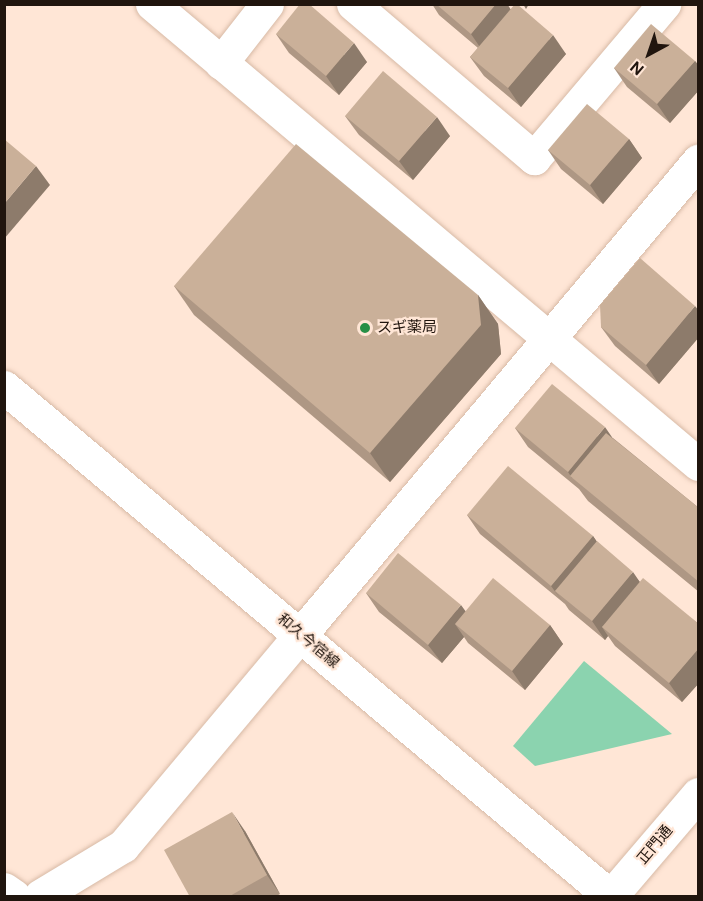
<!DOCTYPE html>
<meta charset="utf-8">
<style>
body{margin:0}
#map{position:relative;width:703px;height:901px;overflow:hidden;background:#ffe6d6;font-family:"DM Sans","Noto Sans JP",sans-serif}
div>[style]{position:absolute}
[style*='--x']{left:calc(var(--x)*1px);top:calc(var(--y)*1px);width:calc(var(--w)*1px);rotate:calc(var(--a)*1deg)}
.green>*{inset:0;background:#8bd3af}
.roads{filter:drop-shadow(0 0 2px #d8baa6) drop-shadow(0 0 2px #d8baa6)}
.minor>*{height:33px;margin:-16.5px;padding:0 16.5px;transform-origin:16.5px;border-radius:16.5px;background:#fff}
.tertiary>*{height:33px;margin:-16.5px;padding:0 16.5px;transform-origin:16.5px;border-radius:16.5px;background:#fff}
.secondary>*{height:33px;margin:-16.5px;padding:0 16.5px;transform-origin:16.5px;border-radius:16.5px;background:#fff}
.wall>*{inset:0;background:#ae9784}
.shaded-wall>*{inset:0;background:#8d7b6b}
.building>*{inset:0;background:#cab099}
.dots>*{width:16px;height:16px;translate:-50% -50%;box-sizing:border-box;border:3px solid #ffe6d6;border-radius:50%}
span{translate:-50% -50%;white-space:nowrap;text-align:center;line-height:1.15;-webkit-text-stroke:4.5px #ffe6d6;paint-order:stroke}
.poi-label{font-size:15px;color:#20150e}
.left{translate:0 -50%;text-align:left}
.street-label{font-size:15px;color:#20150e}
.frame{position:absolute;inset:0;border:6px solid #20150e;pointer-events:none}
.north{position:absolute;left:619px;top:24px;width:60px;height:60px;-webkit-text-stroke:4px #ffe6d6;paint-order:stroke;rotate:220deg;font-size:16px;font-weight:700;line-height:24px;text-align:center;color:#20150e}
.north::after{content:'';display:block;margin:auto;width:21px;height:27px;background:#20150e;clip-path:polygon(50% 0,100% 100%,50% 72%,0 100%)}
</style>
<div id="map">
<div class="green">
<i style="clip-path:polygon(584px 661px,672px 734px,535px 766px,513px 746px)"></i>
</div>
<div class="roads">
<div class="minor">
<i style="--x:353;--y:4;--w:238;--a:40.4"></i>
<i style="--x:534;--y:158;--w:202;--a:-49.8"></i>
<i style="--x:221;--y:63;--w:75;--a:-52.1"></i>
<i style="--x:4;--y:889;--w:12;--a:35"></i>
<i style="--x:40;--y:896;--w:97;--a:-31.1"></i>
<i style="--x:123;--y:846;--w:277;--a:-50"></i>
</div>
<div class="tertiary">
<i style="--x:152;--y:4;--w:714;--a:40.11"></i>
<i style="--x:301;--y:634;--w:618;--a:-49.99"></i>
<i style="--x:611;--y:896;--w:134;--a:-49.5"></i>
</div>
<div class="secondary">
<i style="--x:4;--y:387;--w:791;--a:40.03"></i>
</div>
</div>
<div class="wall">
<i style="clip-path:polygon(432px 4px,507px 4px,511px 10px,566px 54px,521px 107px,484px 76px,470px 57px,478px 48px,439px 15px)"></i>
<i style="clip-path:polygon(276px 34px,367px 62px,339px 95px,289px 53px)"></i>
<i style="clip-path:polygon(695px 61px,699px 66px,699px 90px,670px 123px,627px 87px,614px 68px)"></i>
<i style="clip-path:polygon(345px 116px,450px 136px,413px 180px,359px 135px)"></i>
<i style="clip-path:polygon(629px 139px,642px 158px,603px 204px,561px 169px,548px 150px)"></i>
<i style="clip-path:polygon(174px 286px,478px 295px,498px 324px,501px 354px,390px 482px,194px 315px)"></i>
<i style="clip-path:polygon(699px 311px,699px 337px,659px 384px,615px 346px,601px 327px)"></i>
<i style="clip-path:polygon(515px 428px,613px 438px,699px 508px,699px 592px,588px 501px,579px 489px,528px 447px)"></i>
<i style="clip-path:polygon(467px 515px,593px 536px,597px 542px,640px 582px,699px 624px,699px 683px,682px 702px,615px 646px,608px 636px,605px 640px,569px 610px,565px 604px,480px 534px)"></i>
<i style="clip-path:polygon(366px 593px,466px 612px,550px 625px,563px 644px,525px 690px,468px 643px,464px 637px,442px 663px,379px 612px)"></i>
<i style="clip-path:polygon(245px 831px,280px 894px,275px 897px,190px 897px)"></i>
</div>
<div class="shaded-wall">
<i style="clip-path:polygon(496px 4px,507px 4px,515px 16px,484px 53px,471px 34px)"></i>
<i style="clip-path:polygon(523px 4px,529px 4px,526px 9px)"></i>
<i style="clip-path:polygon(553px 35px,566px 54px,521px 107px,508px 88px)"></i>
<i style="clip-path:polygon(354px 43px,367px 62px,339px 95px,326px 76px)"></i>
<i style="clip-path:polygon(695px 61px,699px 66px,699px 90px,670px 123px,657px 104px)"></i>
<i style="clip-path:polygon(437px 117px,450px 136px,413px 180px,399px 161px)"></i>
<i style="clip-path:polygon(629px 139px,642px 158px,603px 204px,590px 185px)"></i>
<i style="clip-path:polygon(36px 166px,50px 185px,4px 239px,4px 204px)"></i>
<i style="clip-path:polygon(478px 295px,498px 324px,501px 354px,390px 482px,370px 453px)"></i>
<i style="clip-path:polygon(695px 306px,699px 311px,699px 337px,659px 384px,646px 365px)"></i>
<i style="clip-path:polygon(605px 427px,618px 446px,572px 478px,568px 472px)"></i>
<i style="clip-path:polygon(593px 536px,606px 555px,555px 591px,565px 605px,551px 586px)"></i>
<i style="clip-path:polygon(633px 572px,646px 591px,602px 627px,608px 636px,605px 640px,592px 621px)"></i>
<i style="clip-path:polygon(461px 605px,475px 624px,455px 624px,464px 637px,442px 663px,428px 645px)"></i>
<i style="clip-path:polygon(550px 625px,563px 644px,525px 690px,512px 671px)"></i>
<i style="clip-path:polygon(699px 648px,699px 683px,682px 702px,669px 683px)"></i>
<i style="clip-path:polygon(232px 812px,245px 831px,280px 894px,267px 875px)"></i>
</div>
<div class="building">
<i style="clip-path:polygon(300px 4px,309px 4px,354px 43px,326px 76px,276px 34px)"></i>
<i style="clip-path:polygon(436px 4px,496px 4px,471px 34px)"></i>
<i style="clip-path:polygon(515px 4px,517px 4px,553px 35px,508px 88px,470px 57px)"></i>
<i style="clip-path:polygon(651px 24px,695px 61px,657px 104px,614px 68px)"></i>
<i style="clip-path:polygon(383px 71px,437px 117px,399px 161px,345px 116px)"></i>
<i style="clip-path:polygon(587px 104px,629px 139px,590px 185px,548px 150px)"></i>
<i style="clip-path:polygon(4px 139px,36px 166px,4px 204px)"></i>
<i style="clip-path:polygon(296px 144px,478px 295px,481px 325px,370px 453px,174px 286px)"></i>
<i style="clip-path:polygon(640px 258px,695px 306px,646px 365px,601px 327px,600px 305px)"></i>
<i style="clip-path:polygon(552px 384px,605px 427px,568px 472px,515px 428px)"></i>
<i style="clip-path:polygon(606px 433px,699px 508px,699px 582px,570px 476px)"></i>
<i style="clip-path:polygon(508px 466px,593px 536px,551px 586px,467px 515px)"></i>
<i style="clip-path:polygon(597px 541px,633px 572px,592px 621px,555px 591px)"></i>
<i style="clip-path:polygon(398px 553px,461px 605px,428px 645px,366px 593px)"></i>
<i style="clip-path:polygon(493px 578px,550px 625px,512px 671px,455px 624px)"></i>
<i style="clip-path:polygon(643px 578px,699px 624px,699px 648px,669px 683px,602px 627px)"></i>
<i style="clip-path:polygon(232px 812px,267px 875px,228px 897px,190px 897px,164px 850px)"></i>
</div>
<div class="dots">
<i style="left:365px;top:328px;background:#278f46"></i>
</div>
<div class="poi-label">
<span class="left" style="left:377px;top:328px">スギ薬局</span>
</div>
<div class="street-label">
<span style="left:308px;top:641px;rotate:40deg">和久今宿線</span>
<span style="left:655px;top:845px;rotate:-50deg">正門通</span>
</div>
<div class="frame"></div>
<div class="north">N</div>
</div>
